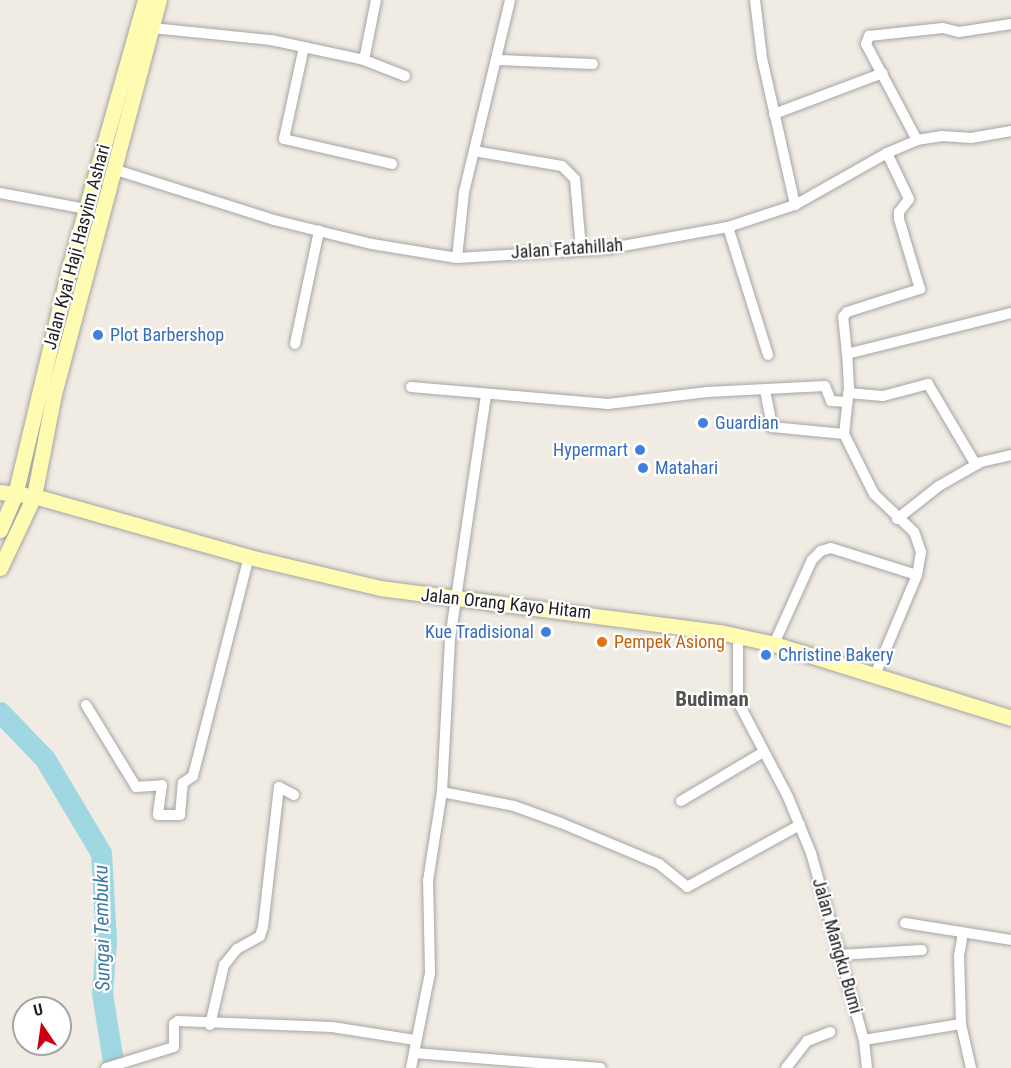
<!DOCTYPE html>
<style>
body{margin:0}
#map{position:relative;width:1011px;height:1068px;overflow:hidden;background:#f0ebe3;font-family:"Roboto Condensed",sans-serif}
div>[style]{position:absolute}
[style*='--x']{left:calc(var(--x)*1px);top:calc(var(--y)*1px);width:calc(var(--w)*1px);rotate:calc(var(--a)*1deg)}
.river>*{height:21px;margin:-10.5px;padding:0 10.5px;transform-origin:10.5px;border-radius:10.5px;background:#9fd8e2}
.roads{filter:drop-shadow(0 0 2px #a5a5a5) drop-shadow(0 0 2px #a5a5a5)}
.street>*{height:10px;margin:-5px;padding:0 5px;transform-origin:5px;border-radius:5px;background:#fff}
.secondary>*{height:15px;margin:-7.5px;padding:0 7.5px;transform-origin:7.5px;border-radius:7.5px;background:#fffcb2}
.dots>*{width:16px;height:16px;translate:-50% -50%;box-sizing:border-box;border:3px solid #fff;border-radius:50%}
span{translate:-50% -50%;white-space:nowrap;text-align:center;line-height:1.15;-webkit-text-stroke:4.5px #fff;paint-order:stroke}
.street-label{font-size:18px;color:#1e1e1e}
.shop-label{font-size:18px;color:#366cbe}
.left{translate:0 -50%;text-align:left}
.right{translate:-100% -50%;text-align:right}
.food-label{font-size:18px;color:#c56008}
.water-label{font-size:20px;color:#3c7aa6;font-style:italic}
.quarter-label{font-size:21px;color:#515151;font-weight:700}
.north{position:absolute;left:12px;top:996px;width:60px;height:60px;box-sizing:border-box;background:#fff;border:2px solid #a5a5a5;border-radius:50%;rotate:347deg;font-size:16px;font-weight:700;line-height:24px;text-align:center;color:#1e1e1e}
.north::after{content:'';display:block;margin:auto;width:21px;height:27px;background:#c01;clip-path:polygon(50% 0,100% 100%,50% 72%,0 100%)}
</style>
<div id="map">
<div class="river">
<i style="--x:0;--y:712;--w:65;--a:46.2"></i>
<i style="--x:45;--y:759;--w:109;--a:59.2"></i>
<i style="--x:101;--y:853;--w:88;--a:86.7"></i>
<i style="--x:106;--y:941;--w:52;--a:94.4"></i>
<i style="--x:102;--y:993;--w:76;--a:80.9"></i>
</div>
<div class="roads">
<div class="street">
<i style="--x:755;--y:0;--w:58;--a:83.1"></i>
<i style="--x:762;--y:58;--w:151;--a:77.3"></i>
<i style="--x:152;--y:28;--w:120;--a:5.8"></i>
<i style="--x:271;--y:40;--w:95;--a:12.1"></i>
<i style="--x:364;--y:60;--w:61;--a:-78.7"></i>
<i style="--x:304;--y:47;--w:94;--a:102.3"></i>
<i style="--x:284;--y:139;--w:111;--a:13"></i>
<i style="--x:364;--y:60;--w:44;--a:21.3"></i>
<i style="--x:498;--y:60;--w:95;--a:2.4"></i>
<i style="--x:774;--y:114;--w:116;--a:-20.6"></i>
<i style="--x:917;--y:140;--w:109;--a:-118"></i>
<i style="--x:866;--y:44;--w:9;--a:-69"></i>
<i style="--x:869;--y:36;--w:74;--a:-6.2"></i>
<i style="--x:943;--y:28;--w:16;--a:14"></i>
<i style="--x:959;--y:32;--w:53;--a:-8.7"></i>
<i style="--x:474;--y:151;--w:89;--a:9.7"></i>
<i style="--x:562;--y:166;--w:18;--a:45"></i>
<i style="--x:575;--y:179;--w:70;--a:85.1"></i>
<i style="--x:113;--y:169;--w:169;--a:17.6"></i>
<i style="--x:274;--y:220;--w:101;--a:13.8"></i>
<i style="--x:372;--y:244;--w:86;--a:9.4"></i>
<i style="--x:457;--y:258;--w:149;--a:-3.5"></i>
<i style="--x:606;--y:249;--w:124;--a:-10.2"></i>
<i style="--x:728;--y:227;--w:71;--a:-18.2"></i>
<i style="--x:795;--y:205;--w:106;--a:-29.5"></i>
<i style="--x:887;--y:153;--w:33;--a:-23"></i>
<i style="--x:917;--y:140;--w:24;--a:-9"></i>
<i style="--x:941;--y:136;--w:30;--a:4"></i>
<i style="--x:971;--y:138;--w:41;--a:-9.9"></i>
<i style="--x:0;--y:193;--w:87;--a:10.5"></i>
<i style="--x:728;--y:227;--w:134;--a:72.6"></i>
<i style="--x:457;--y:258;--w:66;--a:-83.9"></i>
<i style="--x:464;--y:192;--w:197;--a:-76.5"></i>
<i style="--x:295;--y:344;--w:116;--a:-78"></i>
<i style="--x:847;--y:354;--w:37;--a:-96"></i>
<i style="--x:843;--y:317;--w:6;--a:-51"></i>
<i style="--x:847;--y:312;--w:77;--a:-17.5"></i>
<i style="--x:920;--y:289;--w:73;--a:-106.7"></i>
<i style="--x:899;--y:219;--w:7;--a:-90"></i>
<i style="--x:899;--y:212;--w:16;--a:-52"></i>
<i style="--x:909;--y:199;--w:51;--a:-115.6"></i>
<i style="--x:411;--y:387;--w:198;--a:4.9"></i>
<i style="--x:608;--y:404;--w:100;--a:-6.9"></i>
<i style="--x:707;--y:392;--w:118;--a:-2.9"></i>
<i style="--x:825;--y:386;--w:16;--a:68"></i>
<i style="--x:831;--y:401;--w:15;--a:4"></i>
<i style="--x:765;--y:390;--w:38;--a:79"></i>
<i style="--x:772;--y:427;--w:72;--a:5.6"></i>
<i style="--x:848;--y:393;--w:35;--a:5"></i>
<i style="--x:883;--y:396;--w:47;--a:-14.9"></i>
<i style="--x:928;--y:384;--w:94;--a:59.3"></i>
<i style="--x:897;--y:519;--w:53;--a:-38.2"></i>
<i style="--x:939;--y:486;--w:48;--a:-29.7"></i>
<i style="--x:981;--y:462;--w:31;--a:-13"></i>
<i style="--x:738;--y:636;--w:66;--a:90"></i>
<i style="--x:738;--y:702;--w:107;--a:62.2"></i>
<i style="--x:788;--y:797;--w:61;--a:67.7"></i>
<i style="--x:811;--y:853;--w:194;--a:74.2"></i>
<i style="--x:864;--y:1040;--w:28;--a:84"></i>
<i style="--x:774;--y:644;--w:92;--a:-65.7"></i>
<i style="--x:812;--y:560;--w:13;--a:-45"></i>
<i style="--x:821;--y:551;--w:10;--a:-17"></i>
<i style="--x:831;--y:548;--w:90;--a:17.4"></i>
<i style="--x:875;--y:675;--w:108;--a:-67.2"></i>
<i style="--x:917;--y:575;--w:23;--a:-80"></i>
<i style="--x:921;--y:552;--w:21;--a:-109"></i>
<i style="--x:914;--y:532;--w:55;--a:-136.5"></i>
<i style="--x:874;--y:494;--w:67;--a:-116.6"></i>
<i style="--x:844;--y:434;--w:46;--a:-83.8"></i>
<i style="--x:849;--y:388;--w:34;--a:-93"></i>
<i style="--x:847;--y:354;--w:169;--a:-14"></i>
<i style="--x:86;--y:705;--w:96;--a:58.6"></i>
<i style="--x:136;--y:787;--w:26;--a:-4"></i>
<i style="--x:162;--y:785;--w:30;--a:98"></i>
<i style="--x:158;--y:815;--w:22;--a:0"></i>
<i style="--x:180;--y:815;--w:32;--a:-85"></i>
<i style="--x:183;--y:783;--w:12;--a:-35"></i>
<i style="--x:193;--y:776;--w:226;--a:-75.7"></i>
<i style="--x:442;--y:792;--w:73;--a:11"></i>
<i style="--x:514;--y:806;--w:50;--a:19.9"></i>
<i style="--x:561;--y:823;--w:106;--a:22.7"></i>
<i style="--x:659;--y:864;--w:36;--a:39"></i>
<i style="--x:687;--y:887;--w:129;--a:-28.8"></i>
<i style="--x:681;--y:801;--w:94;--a:-30.7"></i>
<i style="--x:905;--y:923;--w:107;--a:9.1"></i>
<i style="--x:963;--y:933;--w:23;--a:100"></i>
<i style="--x:959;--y:956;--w:68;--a:88.3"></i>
<i style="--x:961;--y:1024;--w:45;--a:77.2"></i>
<i style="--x:839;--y:955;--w:83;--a:-3.4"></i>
<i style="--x:210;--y:1025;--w:62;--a:-76.9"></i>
<i style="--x:224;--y:965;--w:21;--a:-51"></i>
<i style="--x:237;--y:949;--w:26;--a:-29"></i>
<i style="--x:260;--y:936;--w:9;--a:-72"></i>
<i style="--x:263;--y:927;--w:141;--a:-83.5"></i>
<i style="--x:279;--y:787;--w:17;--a:28"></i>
<i style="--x:864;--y:1040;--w:98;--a:-9.4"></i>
<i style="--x:414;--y:1053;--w:187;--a:4.6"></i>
<i style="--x:106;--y:1068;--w:71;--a:-17.2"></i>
<i style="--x:174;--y:1047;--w:23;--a:-90"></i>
<i style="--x:174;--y:1024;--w:5;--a:-37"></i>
<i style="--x:178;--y:1021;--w:154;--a:2.2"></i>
<i style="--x:332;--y:1027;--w:84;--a:8.9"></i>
<i style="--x:411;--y:1068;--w:97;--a:-78.7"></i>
<i style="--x:430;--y:973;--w:92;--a:-91.2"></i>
<i style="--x:428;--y:881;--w:90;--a:-81.1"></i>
<i style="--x:442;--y:792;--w:153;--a:-87"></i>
<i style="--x:450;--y:639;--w:246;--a:-81.6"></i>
<i style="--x:786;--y:1068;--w:34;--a:-52"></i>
<i style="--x:807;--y:1041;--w:25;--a:-21"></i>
</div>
<div class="secondary">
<i style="--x:0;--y:492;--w:34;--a:7"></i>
<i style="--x:34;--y:496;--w:223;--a:15.8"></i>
<i style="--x:249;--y:557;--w:135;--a:13.3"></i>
<i style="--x:380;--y:588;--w:343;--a:7.4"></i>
<i style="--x:720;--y:632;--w:55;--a:12.5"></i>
<i style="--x:774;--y:644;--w:248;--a:17.3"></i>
<i style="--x:0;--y:530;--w:38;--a:-67"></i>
<i style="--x:15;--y:495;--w:236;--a:-76.6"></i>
<i style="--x:70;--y:265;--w:275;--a:-74.2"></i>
<i style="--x:0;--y:568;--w:80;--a:-64.7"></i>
<i style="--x:34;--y:496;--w:104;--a:-78.9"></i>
<i style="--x:54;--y:394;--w:408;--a:-75.1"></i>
</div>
</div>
<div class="dots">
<i style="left:98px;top:335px;background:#3f7fe0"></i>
<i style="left:703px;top:423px;background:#3f7fe0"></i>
<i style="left:640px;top:450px;background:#3f7fe0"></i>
<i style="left:643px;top:468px;background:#3f7fe0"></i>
<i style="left:546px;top:632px;background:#3f7fe0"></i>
<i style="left:602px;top:642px;background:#e8710a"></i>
<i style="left:766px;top:655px;background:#3f7fe0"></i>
</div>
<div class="street-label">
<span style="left:77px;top:247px;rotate:-75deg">Jalan Kyai Haji Hasyim Ashari</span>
<span style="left:567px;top:249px;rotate:-4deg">Jalan Fatahillah</span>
<span style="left:506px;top:604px;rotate:6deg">Jalan Orang Kayo Hitam</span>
<span style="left:837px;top:946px;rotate:74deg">Jalan Mangku Bumi</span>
</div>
<div class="shop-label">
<span class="left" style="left:110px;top:335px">Plot Barbershop</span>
<span class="left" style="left:715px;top:423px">Guardian</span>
<span class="right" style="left:628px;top:450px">Hypermart</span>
<span class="left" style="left:655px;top:468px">Matahari</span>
<span class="right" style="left:534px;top:632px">Kue Tradisional</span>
<span class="left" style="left:778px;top:655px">Christine Bakery</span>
</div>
<div class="food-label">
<span class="left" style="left:614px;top:642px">Pempek Asiong</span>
</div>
<div class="water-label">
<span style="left:102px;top:928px;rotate:-91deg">Sungai Tembuku</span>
</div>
<div class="quarter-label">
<span style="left:712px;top:699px">Budiman</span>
</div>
<div class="north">U</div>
</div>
